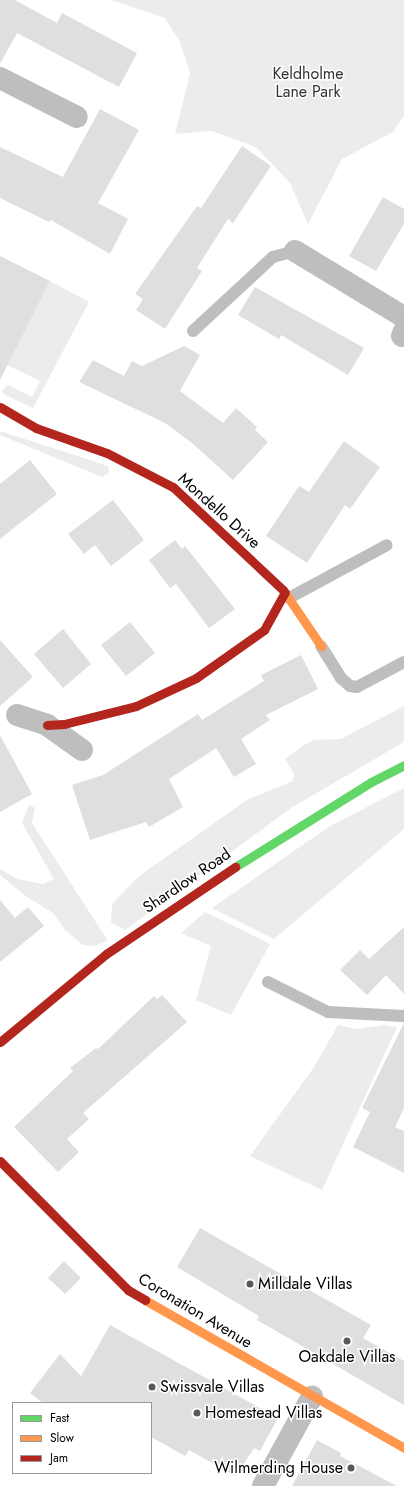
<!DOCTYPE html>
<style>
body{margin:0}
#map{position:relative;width:404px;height:1486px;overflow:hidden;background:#fff;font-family:Jost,sans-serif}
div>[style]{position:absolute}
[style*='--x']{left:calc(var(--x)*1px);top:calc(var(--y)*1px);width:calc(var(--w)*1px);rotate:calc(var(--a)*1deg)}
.green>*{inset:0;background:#ececec}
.building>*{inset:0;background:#dfdfdf}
.lane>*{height:12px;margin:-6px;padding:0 6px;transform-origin:6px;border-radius:6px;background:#bebebe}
.street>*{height:22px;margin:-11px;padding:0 11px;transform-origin:11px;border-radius:11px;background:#bebebe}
.fast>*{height:9px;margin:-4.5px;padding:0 4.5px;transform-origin:4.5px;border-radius:4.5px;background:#63d668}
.slow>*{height:9px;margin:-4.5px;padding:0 4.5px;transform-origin:4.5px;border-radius:4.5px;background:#ff974d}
.jam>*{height:9px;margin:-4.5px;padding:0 4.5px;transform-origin:4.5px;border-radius:4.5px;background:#b3261e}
.dots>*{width:11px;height:11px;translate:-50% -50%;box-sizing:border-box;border:2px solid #fff;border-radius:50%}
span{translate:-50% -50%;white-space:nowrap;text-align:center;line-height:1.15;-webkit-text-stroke:3px #fff;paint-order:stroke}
.park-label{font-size:16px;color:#333}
.street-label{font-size:16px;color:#000}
.poi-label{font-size:16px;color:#000}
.left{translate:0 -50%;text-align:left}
.right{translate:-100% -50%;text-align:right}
.legend{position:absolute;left:12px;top:1402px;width:140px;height:72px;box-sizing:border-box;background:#fff;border:1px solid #999;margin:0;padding:5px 7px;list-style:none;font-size:12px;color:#000}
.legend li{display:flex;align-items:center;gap:8px;height:20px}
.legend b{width:20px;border:1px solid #999}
</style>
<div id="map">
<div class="green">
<i style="clip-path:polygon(111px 0,404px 0,404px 116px,393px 132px,342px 159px,308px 224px,290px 183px,256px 147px,212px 131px,175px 134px,190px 73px,180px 42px,165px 18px)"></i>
<i style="clip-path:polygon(50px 281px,89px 302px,33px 408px,5px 395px,2px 391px,8px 385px,32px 397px,40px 381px,7px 365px)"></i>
<i style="clip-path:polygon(0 431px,99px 463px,109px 467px,108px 474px,102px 477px,0 435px)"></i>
<i style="clip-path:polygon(404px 706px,404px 742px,291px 808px,125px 930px,111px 922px,112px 904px,139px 876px,247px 800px,293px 781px,294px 774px,285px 759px,302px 746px,314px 740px,341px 739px)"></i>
<i style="clip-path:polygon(404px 788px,404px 829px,274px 939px,212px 908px,330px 826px)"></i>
<i style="clip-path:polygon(29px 805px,35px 808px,32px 823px,108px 941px,94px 946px,83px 945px,66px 931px,53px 913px,27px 897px,0 875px,0 869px,17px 879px,43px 884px,54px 879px,22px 823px)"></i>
<i style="clip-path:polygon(205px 912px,270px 944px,231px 1015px,196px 1000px,211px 946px,181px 933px)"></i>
<i style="clip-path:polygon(338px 1025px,357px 1029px,385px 1025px,397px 1027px,322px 1190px,250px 1156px,314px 1067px)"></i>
</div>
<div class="building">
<i style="clip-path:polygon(0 0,15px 0,57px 23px,62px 13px,137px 53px,119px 87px,17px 33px,0 64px)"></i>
<i style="clip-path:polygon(100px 109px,139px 130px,98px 203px,128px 219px,110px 254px,51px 220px,49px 222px,0 198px,0 147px,63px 177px)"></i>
<i style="clip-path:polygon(242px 146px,271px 166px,233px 223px,228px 219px,197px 268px,202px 271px,165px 329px,136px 310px,143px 299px,135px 294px,197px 206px,201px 208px)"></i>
<i style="clip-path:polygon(383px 197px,404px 209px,404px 224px,376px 271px,349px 256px)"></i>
<i style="clip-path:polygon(0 256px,50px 281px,0 380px)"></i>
<i style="clip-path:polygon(255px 287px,364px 348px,348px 375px,281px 335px,279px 339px,238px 315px)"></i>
<i style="clip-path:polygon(184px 346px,200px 355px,180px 391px,223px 423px,236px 408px,257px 427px,255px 430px,268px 442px,233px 480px,192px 443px,165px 423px,79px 382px,93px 360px,124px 376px,132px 361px,142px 366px)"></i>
<i style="clip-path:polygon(344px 441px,380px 467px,350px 509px,345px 505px,307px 563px,266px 536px,299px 486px,309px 492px)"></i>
<i style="clip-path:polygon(30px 460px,57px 494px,0 539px,0 484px)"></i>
<i style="clip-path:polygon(113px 500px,144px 540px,111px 566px,95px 545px,84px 554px,68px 534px)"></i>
<i style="clip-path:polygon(175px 540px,182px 549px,185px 546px,235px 609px,209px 628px,176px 584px,170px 588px,149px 560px)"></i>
<i style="clip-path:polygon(130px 622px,155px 653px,126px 676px,101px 645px)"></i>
<i style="clip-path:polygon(63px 629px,91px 664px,63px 688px,34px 654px)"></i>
<i style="clip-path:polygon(0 640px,33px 677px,0 706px)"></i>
<i style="clip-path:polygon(301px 655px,318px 689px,266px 715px,270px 720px,241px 739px,256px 764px,234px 777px,216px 748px,169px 779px,183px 807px,149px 827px,146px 822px,90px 840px,72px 785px,103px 775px,198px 714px,202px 720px,264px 681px,261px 675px)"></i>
<i style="clip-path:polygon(0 735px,32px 794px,0 812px)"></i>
<i style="clip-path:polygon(0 900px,15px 918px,28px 907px,44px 926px,0 962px)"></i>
<i style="clip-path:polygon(404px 927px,404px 994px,386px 975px,367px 995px,340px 970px,360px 950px,369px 959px)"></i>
<i style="clip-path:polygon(162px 995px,187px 1022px,83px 1113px,89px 1119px,67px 1139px,79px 1152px,58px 1172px,14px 1127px,73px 1071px,70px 1068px,96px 1048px,98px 1049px,154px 996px,157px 999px)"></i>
<i style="clip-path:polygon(404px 1023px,404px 1108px,395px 1127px,404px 1131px,404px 1173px,353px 1147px,370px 1112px,362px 1108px)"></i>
<i style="clip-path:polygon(200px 1228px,371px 1325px,363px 1338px,404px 1361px,404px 1405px,257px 1320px,259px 1316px,177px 1267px)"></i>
<i style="clip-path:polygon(64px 1261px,81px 1278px,65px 1294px,48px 1278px)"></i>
<i style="clip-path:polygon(110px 1325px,278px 1418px,260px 1451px,254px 1448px,236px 1476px,189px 1450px,185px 1456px,151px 1437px,151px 1403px,43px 1403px,30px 1393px,60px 1354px,81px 1376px)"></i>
<i style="clip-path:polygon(317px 1440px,341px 1453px,340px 1456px,397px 1486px,292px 1486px)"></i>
</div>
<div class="lane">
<i style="--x:193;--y:331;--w:109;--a:-42.8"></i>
<i style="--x:273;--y:257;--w:23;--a:-15"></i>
<i style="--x:289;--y:598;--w:111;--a:-28.4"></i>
<i style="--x:321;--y:646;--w:38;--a:58"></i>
<i style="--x:341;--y:678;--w:12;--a:42"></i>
<i style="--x:350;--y:686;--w:7;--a:8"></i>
<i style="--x:357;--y:687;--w:53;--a:-28"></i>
<i style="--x:268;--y:982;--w:67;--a:26.6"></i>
<i style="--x:328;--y:1012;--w:76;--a:3"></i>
</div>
<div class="street">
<i style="--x:0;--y:78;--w:86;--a:26.9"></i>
<i style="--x:295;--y:251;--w:127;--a:31.2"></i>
<i style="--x:402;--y:336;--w:5;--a:-68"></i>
<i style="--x:17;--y:715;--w:32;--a:18"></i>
<i style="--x:47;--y:725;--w:43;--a:35.5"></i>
<i style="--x:263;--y:1486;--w:102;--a:-61.2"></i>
</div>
<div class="fast">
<i style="--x:235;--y:867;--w:160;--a:-32"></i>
<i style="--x:371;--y:782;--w:37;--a:-27"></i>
</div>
<div class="slow">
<i style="--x:283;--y:590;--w:68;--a:55.8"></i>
<i style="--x:145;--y:1300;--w:298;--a:29.7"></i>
</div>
<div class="jam">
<i style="--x:0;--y:407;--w:42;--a:30.3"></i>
<i style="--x:36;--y:428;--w:75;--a:19.4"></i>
<i style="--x:107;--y:453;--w:74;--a:27.3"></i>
<i style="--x:173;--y:487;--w:151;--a:43.1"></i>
<i style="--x:47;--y:725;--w:17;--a:-3"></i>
<i style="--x:64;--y:724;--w:74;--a:-14"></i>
<i style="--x:136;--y:706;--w:66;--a:-25"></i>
<i style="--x:196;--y:678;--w:83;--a:-35.2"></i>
<i style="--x:264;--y:630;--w:43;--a:-61.1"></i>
<i style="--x:0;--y:1042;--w:138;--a:-39.7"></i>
<i style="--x:106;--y:954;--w:156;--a:-34"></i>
<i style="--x:0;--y:1161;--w:182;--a:45.2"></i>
<i style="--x:128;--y:1290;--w:20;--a:30"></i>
</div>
<div class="dots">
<i style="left:250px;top:1284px;background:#595959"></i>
<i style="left:347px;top:1341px;background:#595959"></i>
<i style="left:152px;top:1387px;background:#595959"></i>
<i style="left:197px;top:1413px;background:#595959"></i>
<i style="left:351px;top:1468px;background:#595959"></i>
</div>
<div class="park-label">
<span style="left:308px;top:83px">Keldholme<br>Lane Park</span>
</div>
<div class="street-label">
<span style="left:219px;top:511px;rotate:42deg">Mondello Drive</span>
<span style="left:187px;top:881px;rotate:-34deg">Shardlow Road</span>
<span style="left:195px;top:1311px;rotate:31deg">Coronation Avenue</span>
</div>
<div class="poi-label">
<span class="left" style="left:258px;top:1284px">Milldale Villas</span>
<span style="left:347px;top:1357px">Oakdale Villas</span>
<span class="left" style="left:160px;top:1387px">Swissvale Villas</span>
<span class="left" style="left:205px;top:1413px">Homestead Villas</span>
<span class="right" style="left:343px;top:1468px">Wilmerding House</span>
</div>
<ul class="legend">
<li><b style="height:5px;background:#63d668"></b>Fast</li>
<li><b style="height:5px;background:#ff974d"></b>Slow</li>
<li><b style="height:5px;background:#b3261e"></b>Jam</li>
</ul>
</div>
